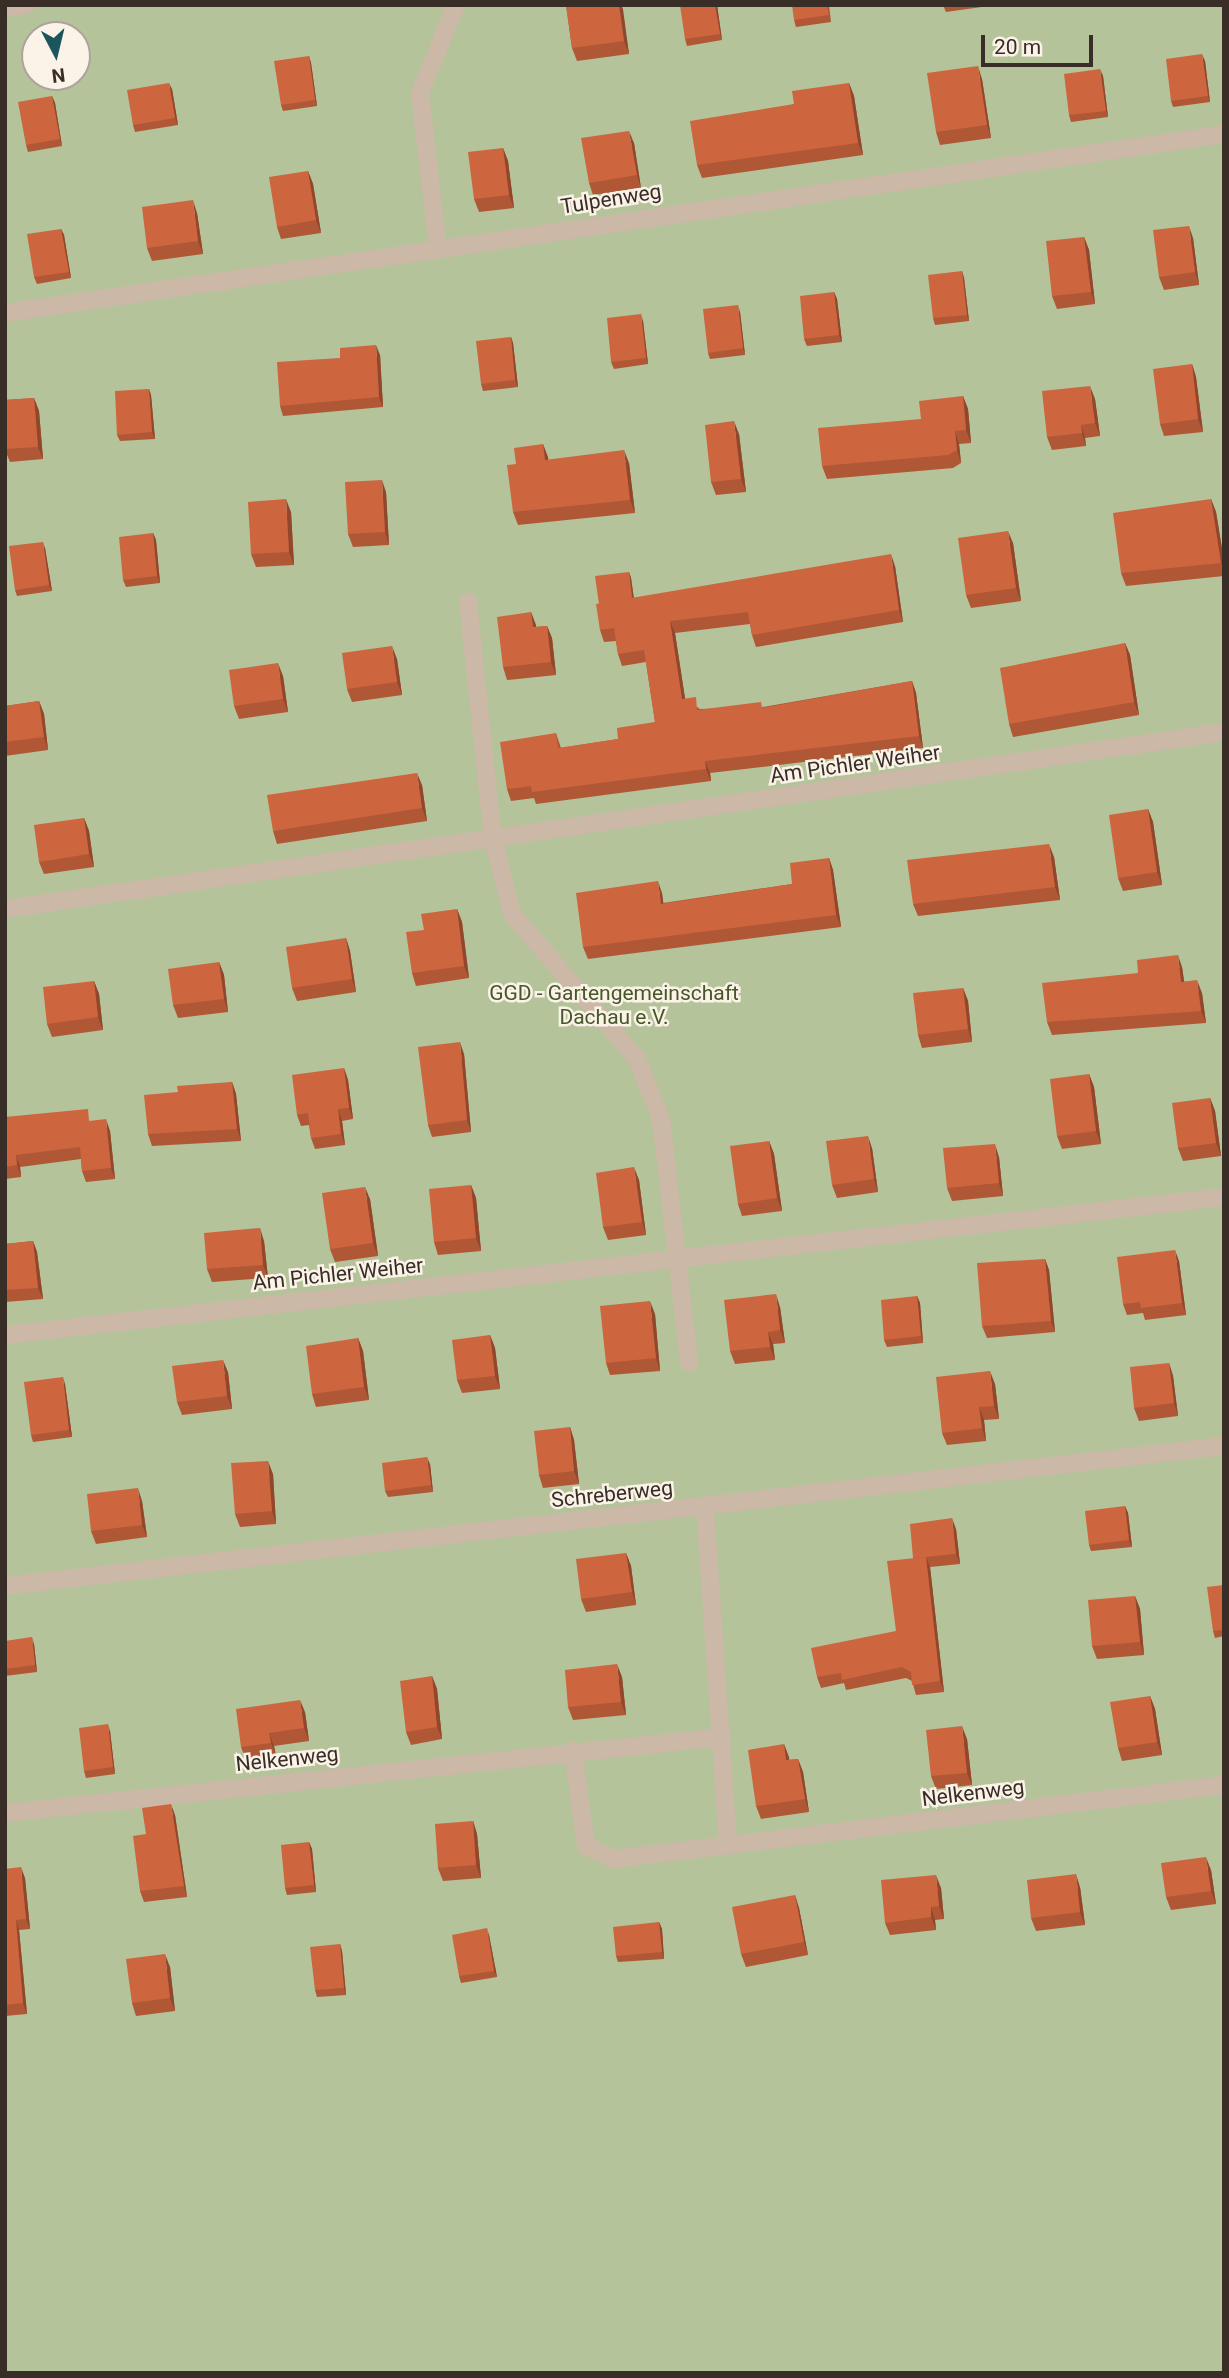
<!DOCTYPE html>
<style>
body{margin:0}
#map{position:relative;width:1229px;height:2378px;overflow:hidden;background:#f3e8db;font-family:Roboto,sans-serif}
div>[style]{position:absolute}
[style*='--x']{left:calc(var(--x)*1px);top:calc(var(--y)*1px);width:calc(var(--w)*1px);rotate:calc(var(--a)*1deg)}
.green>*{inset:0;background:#b4c39a}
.lane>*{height:18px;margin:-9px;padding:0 9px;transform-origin:9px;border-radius:9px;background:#ccb8a6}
.street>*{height:18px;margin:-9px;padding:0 9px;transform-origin:9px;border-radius:9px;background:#ccb8a6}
.wall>*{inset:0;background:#b05736}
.shaded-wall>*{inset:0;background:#90472c}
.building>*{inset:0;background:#cd653f}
span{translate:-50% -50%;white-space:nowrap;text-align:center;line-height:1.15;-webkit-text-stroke:5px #fbf2e8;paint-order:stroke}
.street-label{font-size:21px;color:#382d27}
.park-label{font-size:21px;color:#465829}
.frame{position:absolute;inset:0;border:7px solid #382d27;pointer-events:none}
.north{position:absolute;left:21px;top:21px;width:70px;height:70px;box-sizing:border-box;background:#fbf2e8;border:2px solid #ada39b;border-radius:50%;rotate:173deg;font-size:19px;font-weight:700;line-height:28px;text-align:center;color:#382d27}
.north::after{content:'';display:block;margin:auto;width:24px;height:32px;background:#1a565c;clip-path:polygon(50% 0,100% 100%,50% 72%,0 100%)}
.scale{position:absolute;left:981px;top:35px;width:112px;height:32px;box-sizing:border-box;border:4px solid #382d27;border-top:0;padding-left:9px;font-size:21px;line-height:24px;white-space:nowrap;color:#382d27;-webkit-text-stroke:5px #fbf2e8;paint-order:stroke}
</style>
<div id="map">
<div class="green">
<i style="clip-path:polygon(evenodd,5px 5px,1224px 5px,1224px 2373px,5px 2373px,5px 5px,35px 35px,77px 35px,77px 77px,35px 77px,35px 35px)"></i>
</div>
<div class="lane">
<i style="--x:438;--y:249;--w:157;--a:-96.6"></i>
<i style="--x:420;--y:93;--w:95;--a:-67.8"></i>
</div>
<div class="street">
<i style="--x:5;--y:8;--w:22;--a:-8"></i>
<i style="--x:5;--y:313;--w:1232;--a:-8.35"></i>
<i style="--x:468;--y:602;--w:238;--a:84"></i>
<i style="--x:493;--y:839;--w:77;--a:75.8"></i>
<i style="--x:512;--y:914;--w:191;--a:49.2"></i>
<i style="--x:637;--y:1059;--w:65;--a:68.2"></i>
<i style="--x:661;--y:1119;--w:245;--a:83.4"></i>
<i style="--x:5;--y:909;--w:1232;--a:-8.26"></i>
<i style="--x:5;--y:1335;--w:1227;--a:-6.46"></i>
<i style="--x:705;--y:1507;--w:340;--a:86.1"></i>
<i style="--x:5;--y:1586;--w:1227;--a:-6.55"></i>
<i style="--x:573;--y:1751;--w:96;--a:82.2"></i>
<i style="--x:586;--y:1846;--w:30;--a:26"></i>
<i style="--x:613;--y:1859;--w:615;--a:-6.91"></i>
<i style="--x:5;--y:1813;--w:721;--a:-6.05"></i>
</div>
<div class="wall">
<i style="clip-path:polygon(566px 5px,621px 5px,629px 54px,577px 61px,572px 48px)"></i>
<i style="clip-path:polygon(717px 5px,722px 40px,687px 46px,685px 39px)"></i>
<i style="clip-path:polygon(829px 5px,831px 22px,796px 27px,794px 20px)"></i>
<i style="clip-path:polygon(943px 5px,996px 5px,946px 12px)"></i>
<i style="clip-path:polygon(309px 56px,311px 63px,317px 106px,283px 111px,281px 105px)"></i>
<i style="clip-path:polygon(1205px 61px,1210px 102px,1173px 107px,1171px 101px)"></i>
<i style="clip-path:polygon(1103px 76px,1108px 117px,1071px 122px,1069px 115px)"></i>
<i style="clip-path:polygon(982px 79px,991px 138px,940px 145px,936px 132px)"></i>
<i style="clip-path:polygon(849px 83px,854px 96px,863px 155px,702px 178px,697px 165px,794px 104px)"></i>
<i style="clip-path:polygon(172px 89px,178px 125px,135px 132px,133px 125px)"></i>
<i style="clip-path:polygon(52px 96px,55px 103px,62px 146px,28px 152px,26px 145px)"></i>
<i style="clip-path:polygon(634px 143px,641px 188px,593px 195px,589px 183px)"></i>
<i style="clip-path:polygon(503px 148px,508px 161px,514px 208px,479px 212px,474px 199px)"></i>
<i style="clip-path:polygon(308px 171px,313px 184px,321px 233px,281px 239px,277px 227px)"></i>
<i style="clip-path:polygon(197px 213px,203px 254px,152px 261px,147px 248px)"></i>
<i style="clip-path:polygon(61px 229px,64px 235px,71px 278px,37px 284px,34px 277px)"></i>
<i style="clip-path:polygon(1084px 237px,1089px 250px,1095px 304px,1057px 309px,1052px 296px)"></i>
<i style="clip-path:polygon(1193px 238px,1199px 285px,1164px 290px,1159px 277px)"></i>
<i style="clip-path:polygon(962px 271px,964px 278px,969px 321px,935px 325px,933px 318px)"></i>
<i style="clip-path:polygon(834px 292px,837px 299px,842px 342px,807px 346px,804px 339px)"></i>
<i style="clip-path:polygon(740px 312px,745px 355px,710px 359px,708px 353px)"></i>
<i style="clip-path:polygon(643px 321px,648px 364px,614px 369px,611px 362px)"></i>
<i style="clip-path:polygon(511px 337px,513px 343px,518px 387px,483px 391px,481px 384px)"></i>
<i style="clip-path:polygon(380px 355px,383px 407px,283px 416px,280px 406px)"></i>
<i style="clip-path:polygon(1192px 364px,1196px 377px,1203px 432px,1164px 436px,1160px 424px)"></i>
<i style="clip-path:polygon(149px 389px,151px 395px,155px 439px,120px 441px,117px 435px)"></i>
<i style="clip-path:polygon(963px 396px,968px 409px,971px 443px,959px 444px,961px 463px,953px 468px,827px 479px,822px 466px,921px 419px)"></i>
<i style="clip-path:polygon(34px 398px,39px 411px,43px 459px,10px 462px,5px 450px,5px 400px)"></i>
<i style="clip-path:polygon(1095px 399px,1100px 436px,1085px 438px,1086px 446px,1052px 450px,1047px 437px)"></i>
<i style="clip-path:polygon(739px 434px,746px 492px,716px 495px,711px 482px)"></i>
<i style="clip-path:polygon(543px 444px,548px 460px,629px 463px,635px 513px,518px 525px,513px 512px,516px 464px)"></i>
<i style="clip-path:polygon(386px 492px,389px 545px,353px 547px,348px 534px)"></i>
<i style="clip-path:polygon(1211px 499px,1216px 512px,1224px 561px,1224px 576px,1126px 586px,1121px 573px)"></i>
<i style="clip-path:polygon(291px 512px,294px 565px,256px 567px,251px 554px)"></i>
<i style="clip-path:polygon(153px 533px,156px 540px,160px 583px,126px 587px,123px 580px)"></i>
<i style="clip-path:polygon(1013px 543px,1021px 601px,971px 608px,966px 595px)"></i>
<i style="clip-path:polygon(45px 548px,52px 591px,17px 596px,15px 590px)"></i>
<i style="clip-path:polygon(895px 566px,903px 622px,756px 647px,752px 635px,750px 624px,675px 633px,685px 699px,700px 709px,763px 707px,912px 681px,916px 693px,923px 748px,710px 773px,711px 781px,536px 804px,534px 798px,511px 801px,507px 789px,556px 733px,561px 748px,618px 739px,655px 722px,646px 662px,622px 666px,618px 654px,616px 641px,604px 642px,600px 630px,599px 604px,629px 572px,631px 578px,634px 598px)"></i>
<i style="clip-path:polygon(531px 612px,536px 627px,547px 626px,552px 638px,556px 675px,507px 680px,503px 667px)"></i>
<i style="clip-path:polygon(1125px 643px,1130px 655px,1139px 715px,1013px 737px,1009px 724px)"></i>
<i style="clip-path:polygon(397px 659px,402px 695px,352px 702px,347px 689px)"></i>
<i style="clip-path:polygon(283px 676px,288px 712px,239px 719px,234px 706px)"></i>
<i style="clip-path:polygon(39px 701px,44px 714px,48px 750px,5px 756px,5px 706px)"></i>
<i style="clip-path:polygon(422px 785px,427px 821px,277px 844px,273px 831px)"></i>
<i style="clip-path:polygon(1148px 809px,1153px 822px,1162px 885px,1123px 891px,1118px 878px)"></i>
<i style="clip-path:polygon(84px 818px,89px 831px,94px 867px,44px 874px,39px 862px)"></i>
<i style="clip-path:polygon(1054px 857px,1060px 900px,918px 916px,913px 904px)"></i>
<i style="clip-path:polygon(829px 858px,833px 870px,841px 927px,588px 959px,583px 947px,662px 893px,663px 903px,792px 884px)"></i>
<i style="clip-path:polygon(457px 909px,462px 922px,469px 978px,416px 986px,412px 973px,424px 930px)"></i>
<i style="clip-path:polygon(346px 938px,350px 951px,356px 992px,297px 1001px,292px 988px)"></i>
<i style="clip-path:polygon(219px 962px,224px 975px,228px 1012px,178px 1018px,173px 1005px)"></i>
<i style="clip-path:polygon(1182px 967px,1184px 981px,1202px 993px,1206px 1023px,1052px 1035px,1047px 1022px)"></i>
<i style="clip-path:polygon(94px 981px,99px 994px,103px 1030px,52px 1037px,47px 1024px)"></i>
<i style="clip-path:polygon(963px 988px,968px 1001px,972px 1042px,922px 1048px,918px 1035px)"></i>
<i style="clip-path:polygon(464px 1054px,471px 1132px,432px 1137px,428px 1125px)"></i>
<i style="clip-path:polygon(344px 1068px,348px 1080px,353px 1119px,342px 1121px,345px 1145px,315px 1149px,311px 1138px,309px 1125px,301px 1126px,297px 1115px)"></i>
<i style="clip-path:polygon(1089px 1074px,1094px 1087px,1101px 1144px,1062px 1149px,1057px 1136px)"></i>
<i style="clip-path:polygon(232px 1082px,236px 1094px,241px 1141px,152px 1146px,148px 1134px,178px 1092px)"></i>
<i style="clip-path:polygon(1210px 1098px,1215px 1111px,1221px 1156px,1183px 1161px,1178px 1148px)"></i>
<i style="clip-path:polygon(5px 1117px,92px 1121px,110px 1131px,115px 1179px,86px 1182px,82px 1171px,81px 1159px,20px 1167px,21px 1177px,5px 1179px)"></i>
<i style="clip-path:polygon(769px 1141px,774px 1154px,782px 1211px,742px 1216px,738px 1204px)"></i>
<i style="clip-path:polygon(872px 1148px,878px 1192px,837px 1198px,832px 1185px)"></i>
<i style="clip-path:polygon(999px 1157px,1003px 1196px,952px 1201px,947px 1188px)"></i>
<i style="clip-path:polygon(639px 1180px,646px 1235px,608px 1240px,603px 1227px)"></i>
<i style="clip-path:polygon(471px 1185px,476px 1198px,481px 1251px,438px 1255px,434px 1242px)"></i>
<i style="clip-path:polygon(370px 1199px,378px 1256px,335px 1262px,330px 1249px)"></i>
<i style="clip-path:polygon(33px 1241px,37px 1252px,43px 1299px,5px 1302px,5px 1244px)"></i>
<i style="clip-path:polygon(264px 1241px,268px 1278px,212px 1282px,207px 1269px)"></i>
<i style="clip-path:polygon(1045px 1259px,1049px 1270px,1055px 1332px,987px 1338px,982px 1326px)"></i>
<i style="clip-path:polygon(1179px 1261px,1186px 1315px,1145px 1320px,1143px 1313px,1127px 1315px,1123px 1304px)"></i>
<i style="clip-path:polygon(917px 1296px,920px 1303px,923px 1343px,887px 1347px,884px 1340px)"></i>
<i style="clip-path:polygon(780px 1307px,785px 1343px,773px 1344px,775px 1360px,735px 1364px,730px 1351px)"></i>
<i style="clip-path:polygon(655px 1314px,660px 1371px,610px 1375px,606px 1363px)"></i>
<i style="clip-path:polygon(490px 1335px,495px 1348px,500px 1389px,462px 1393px,457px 1380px)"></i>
<i style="clip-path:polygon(358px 1338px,363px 1351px,369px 1400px,316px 1407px,312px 1394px)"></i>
<i style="clip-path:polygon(1169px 1363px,1173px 1376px,1178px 1416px,1139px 1421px,1134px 1408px)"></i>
<i style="clip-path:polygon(228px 1372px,232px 1409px,182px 1415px,177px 1402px)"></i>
<i style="clip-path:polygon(65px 1384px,72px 1437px,33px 1442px,31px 1435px)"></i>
<i style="clip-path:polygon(995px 1384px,999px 1419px,984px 1420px,986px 1441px,947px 1445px,942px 1433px)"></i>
<i style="clip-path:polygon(570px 1427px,574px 1440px,579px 1484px,543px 1488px,539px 1475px)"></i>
<i style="clip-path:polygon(430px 1464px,433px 1492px,388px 1497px,385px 1491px)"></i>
<i style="clip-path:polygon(273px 1474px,276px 1524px,240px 1527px,235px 1514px)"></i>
<i style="clip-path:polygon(142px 1501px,147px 1537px,96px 1544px,91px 1531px)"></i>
<i style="clip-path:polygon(1125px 1506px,1128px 1513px,1132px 1547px,1091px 1551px,1089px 1545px)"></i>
<i style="clip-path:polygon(956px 1529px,960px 1564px,930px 1567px,944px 1692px,916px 1695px,912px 1681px,906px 1678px,846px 1690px,844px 1683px,821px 1688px,817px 1677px,896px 1631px,913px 1558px)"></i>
<i style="clip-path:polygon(626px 1553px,631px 1566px,636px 1605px,586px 1612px,581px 1599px)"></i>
<i style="clip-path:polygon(1224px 1585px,1224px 1636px,1215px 1638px,1213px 1631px)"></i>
<i style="clip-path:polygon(1135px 1596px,1140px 1609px,1144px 1655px,1097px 1659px,1092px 1646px)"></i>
<i style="clip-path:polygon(5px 1641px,34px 1644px,37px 1672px,5px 1676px)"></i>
<i style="clip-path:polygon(432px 1676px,437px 1689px,442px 1739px,411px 1745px,406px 1732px)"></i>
<i style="clip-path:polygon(622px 1677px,626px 1715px,573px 1720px,568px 1707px)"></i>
<i style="clip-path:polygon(1150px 1696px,1155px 1709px,1162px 1755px,1122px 1761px,1118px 1748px)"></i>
<i style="clip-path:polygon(305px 1712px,309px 1741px,274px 1746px,276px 1756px,246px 1760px,241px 1747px)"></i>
<i style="clip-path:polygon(110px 1731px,115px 1774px,86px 1778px,84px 1771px)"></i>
<i style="clip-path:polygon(967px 1739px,972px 1785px,936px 1789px,931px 1776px)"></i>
<i style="clip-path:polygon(784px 1744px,789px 1760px,798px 1759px,803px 1772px,809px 1812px,761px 1819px,756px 1806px)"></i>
<i style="clip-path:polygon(175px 1815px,187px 1897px,144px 1902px,140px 1891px,146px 1834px)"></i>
<i style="clip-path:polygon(473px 1821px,477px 1834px,481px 1878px,443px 1881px,438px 1868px)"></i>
<i style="clip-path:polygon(309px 1842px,312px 1849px,316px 1892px,287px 1895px,285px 1888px)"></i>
<i style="clip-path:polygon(5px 1869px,25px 1878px,30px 1929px,19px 1930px,27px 2014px,5px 2016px)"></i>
<i style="clip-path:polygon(1211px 1870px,1216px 1904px,1171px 1910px,1166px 1897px)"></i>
<i style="clip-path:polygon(1080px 1887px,1085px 1925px,1036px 1931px,1031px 1918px)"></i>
<i style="clip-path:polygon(941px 1888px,944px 1919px,935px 1920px,936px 1930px,890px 1935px,885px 1923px)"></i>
<i style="clip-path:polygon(795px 1895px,799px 1908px,808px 1955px,746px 1967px,741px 1954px)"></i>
<i style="clip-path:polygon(659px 1922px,662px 1929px,664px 1959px,618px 1962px,616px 1956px)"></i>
<i style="clip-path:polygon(489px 1935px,497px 1977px,461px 1983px,459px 1976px)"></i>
<i style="clip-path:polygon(340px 1944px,342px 1951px,346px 1995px,317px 1997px,315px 1990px)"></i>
<i style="clip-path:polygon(170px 1967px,175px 2011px,136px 2016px,132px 2003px)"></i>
</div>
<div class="shaded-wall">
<i style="clip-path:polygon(619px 5px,621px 5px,623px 9px,629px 54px,624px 41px)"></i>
<i style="clip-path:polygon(715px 5px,717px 5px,722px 40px,720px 34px)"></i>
<i style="clip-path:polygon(1202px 54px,1205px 61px,1210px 102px,1208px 96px)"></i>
<i style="clip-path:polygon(309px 56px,311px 63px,317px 106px,315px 100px)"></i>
<i style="clip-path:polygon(978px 66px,982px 79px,991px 138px,987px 125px)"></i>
<i style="clip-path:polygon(1100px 69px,1103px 76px,1108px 117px,1106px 111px)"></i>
<i style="clip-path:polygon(169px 83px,172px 89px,178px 125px,175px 118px)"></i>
<i style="clip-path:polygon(849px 83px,854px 96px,863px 155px,858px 143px)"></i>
<i style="clip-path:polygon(52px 96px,55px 103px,62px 146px,60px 139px)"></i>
<i style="clip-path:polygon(629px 131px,634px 143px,641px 188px,637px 175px)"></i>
<i style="clip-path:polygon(503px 148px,508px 161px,514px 208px,509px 195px)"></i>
<i style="clip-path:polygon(308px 171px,313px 184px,321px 233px,316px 220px)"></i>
<i style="clip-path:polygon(193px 200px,197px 213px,203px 254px,198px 241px)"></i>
<i style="clip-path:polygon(1189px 226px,1193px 238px,1199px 285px,1195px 272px)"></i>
<i style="clip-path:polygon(61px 229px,64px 235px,71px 278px,69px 272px)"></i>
<i style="clip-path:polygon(1084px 237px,1089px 250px,1095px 304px,1091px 292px)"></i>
<i style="clip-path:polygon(962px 271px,964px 278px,969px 321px,967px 315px)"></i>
<i style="clip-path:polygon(834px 292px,837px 299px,842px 342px,839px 335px)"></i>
<i style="clip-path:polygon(738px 305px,740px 312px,745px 355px,743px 348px)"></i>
<i style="clip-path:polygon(641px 314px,643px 321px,648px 364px,646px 358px)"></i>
<i style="clip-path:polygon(511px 337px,513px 343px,518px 387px,515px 380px)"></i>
<i style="clip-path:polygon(376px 345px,380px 355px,383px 407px,379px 397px)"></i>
<i style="clip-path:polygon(1192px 364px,1196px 377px,1203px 432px,1198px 419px)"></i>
<i style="clip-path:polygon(1090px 386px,1095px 399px,1100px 436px,1095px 423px)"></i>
<i style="clip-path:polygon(149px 389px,151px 395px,155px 439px,152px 432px)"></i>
<i style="clip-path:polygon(963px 396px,968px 409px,971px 443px,966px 430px)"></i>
<i style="clip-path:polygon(34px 398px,39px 411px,43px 459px,38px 447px)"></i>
<i style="clip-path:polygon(734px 421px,739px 434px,746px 492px,741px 479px)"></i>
<i style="clip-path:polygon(1081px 425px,1085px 438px,1086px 446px,1082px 433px)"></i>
<i style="clip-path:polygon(955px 431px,959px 444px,961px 463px,957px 450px)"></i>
<i style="clip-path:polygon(543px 444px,548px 457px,550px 473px,545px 460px)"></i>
<i style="clip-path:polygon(624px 450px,629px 463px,635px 513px,630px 500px)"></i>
<i style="clip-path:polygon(382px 480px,386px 492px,389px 545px,385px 532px)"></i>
<i style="clip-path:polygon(286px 499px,291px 512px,294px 565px,289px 552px)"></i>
<i style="clip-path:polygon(1211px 499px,1216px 512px,1224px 561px,1224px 569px,1221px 563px)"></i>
<i style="clip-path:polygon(1008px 531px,1013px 543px,1021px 601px,1016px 588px)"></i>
<i style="clip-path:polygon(153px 533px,156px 540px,160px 583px,157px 576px)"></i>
<i style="clip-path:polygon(43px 542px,45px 548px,52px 591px,49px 585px)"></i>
<i style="clip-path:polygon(891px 554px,895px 566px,903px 622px,899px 610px)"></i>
<i style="clip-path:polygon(629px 572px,631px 578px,635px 609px,633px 603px)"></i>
<i style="clip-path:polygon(531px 612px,536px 625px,537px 640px,533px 627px)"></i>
<i style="clip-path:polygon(670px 621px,675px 633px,687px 711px,682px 699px)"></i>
<i style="clip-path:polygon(547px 626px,552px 638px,556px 675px,551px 662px)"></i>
<i style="clip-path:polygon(1125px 643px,1130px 655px,1139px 715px,1134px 702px)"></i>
<i style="clip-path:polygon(392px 646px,397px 659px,402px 695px,397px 682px)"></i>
<i style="clip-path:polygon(278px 663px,283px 676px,288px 712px,283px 699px)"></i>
<i style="clip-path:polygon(912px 681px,916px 693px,923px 748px,919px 736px)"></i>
<i style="clip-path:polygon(39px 701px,44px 714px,48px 750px,44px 737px)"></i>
<i style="clip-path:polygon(705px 761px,710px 773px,711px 781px,706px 769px)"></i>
<i style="clip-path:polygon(417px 773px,422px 785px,427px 821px,422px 808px)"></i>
<i style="clip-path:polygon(1148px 809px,1153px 822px,1162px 885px,1157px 872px)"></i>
<i style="clip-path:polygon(84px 818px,89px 831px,94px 867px,89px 854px)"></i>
<i style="clip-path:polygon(1049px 844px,1054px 857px,1060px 900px,1055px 887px)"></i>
<i style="clip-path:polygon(829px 858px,833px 870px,841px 927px,836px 915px)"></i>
<i style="clip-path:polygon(658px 881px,662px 893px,665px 916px,661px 904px)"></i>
<i style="clip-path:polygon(457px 909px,462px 922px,469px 978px,464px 966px)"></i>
<i style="clip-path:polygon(346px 938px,350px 951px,356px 992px,352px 979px)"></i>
<i style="clip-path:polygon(1178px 955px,1182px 967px,1186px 995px,1181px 982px)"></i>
<i style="clip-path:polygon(219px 962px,224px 975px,228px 1012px,224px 999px)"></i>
<i style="clip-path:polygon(1197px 980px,1202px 993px,1206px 1023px,1201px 1011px)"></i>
<i style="clip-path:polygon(94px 981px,99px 994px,103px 1030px,98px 1017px)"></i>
<i style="clip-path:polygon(963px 988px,968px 1001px,972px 1042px,968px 1029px)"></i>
<i style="clip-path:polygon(460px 1042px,464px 1054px,471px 1132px,467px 1120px)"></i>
<i style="clip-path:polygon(344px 1068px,348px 1080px,353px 1119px,349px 1108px)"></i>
<i style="clip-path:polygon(1089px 1074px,1094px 1087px,1101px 1144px,1096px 1131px)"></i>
<i style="clip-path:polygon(232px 1082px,236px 1094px,241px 1141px,237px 1129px)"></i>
<i style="clip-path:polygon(1210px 1098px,1215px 1111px,1221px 1156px,1216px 1143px)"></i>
<i style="clip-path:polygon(338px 1109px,342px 1121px,345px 1145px,341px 1134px)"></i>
<i style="clip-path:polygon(106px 1119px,110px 1131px,115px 1179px,111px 1168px)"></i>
<i style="clip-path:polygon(868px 1136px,872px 1148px,878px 1192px,874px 1179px)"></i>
<i style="clip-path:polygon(769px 1141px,774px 1154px,782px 1211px,777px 1198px)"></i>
<i style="clip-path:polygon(995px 1144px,999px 1157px,1003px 1196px,999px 1183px)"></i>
<i style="clip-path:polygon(16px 1155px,20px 1167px,21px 1177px,17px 1165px)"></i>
<i style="clip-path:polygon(634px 1167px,639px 1180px,646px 1235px,642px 1222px)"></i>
<i style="clip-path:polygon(471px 1185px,476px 1198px,481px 1251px,476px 1238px)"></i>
<i style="clip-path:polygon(365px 1187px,370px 1199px,378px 1256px,373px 1243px)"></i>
<i style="clip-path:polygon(260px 1228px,264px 1241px,268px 1278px,263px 1265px)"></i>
<i style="clip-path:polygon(33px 1241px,37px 1252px,43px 1299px,38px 1288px)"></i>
<i style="clip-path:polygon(1175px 1250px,1179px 1261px,1186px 1315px,1182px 1303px)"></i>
<i style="clip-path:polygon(1045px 1259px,1049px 1270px,1055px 1332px,1051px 1321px)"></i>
<i style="clip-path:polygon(776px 1294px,780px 1307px,785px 1343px,780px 1330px)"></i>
<i style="clip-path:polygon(917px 1296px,920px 1303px,923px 1343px,921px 1336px)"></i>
<i style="clip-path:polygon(650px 1301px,655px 1314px,660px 1371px,656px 1358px)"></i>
<i style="clip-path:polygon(768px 1332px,773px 1344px,775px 1360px,770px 1347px)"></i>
<i style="clip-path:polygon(490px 1335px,495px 1348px,500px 1389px,495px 1376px)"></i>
<i style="clip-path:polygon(358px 1338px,363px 1351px,369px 1400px,364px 1387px)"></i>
<i style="clip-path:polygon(223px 1360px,228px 1372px,232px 1409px,227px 1396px)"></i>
<i style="clip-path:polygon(1169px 1363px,1173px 1376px,1178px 1416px,1174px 1403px)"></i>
<i style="clip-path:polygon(990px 1371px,995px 1384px,999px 1419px,994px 1406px)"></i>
<i style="clip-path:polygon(63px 1377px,65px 1384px,72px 1437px,69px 1430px)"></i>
<i style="clip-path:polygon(979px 1407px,984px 1420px,986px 1441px,982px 1428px)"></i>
<i style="clip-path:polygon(570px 1427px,574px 1440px,579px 1484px,574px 1471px)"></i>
<i style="clip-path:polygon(427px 1457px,430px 1464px,433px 1492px,431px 1485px)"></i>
<i style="clip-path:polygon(268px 1461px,273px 1474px,276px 1524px,272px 1511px)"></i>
<i style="clip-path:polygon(138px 1488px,142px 1501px,147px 1537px,142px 1525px)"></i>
<i style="clip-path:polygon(1125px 1506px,1128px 1513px,1132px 1547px,1129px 1540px)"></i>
<i style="clip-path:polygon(952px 1518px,956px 1529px,960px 1564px,956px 1554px)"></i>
<i style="clip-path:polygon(626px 1553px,631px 1566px,636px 1605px,632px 1592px)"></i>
<i style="clip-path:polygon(926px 1557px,930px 1567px,944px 1692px,940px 1681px)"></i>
<i style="clip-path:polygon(1135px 1596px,1140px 1609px,1144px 1655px,1140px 1642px)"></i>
<i style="clip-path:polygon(32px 1637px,34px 1644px,37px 1672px,35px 1665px)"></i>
<i style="clip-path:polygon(617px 1664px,622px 1677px,626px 1715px,621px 1702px)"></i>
<i style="clip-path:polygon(432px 1676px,437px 1689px,442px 1739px,437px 1727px)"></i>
<i style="clip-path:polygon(1150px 1696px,1155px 1709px,1162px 1755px,1157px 1742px)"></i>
<i style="clip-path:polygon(300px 1700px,305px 1712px,309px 1741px,304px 1728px)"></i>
<i style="clip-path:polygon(108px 1724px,110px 1731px,115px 1774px,113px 1767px)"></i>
<i style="clip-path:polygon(962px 1726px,967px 1739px,972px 1785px,967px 1773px)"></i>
<i style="clip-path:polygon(269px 1733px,274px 1746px,276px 1756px,271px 1743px)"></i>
<i style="clip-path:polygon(784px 1744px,789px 1757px,791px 1773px,786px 1760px)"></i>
<i style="clip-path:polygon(798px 1759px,803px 1772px,809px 1812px,805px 1799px)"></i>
<i style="clip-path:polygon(171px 1804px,175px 1815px,187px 1897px,184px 1886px)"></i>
<i style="clip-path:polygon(473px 1821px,477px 1834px,481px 1878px,476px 1865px)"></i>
<i style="clip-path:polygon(309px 1842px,312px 1849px,316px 1892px,314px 1885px)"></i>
<i style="clip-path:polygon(1206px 1857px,1211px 1870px,1216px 1904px,1211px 1891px)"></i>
<i style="clip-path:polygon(21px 1867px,25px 1878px,30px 1929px,26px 1919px)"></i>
<i style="clip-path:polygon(1076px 1874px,1080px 1887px,1085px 1925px,1080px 1912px)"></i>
<i style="clip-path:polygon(936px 1875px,941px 1888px,944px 1919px,939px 1906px)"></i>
<i style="clip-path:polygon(795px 1895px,799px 1908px,808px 1955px,804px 1942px)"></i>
<i style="clip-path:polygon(931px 1907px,935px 1920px,936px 1930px,931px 1917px)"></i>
<i style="clip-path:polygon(16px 1920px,19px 1930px,27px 2014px,23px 2003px)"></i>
<i style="clip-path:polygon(659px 1922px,662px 1929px,664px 1959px,662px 1952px)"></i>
<i style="clip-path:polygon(487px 1928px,489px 1935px,497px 1977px,494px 1971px)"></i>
<i style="clip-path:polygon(340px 1944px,342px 1951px,346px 1995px,344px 1988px)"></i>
<i style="clip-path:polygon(165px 1954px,170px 1967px,175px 2011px,170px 1998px)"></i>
</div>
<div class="building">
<i style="clip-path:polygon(566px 5px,619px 5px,624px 41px,572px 48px)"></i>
<i style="clip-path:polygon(680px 5px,715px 5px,720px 34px,685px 39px)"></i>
<i style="clip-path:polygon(792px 5px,827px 5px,829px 15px,794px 20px)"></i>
<i style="clip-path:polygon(1202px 54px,1208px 96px,1171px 101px,1166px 59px)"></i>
<i style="clip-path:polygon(309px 56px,315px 100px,281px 105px,274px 61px)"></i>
<i style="clip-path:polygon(978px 66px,987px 125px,936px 132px,927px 73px)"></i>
<i style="clip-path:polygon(1100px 69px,1106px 111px,1069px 115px,1064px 74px)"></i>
<i style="clip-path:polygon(169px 83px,175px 118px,133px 125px,127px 90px)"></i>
<i style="clip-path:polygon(849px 83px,858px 143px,697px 165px,690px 121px,794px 104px,792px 91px)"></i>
<i style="clip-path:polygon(52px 96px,60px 139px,26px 145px,18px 102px)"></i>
<i style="clip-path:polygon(629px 131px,637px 175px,589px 183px,581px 138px)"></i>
<i style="clip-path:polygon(503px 148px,509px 195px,474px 199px,468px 152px)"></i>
<i style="clip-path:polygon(308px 171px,316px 220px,277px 227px,269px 177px)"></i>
<i style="clip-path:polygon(193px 200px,198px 241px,147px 248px,142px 207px)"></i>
<i style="clip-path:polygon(1189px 226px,1195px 272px,1159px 277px,1153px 230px)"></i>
<i style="clip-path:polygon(61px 229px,69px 272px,34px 277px,27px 234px)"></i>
<i style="clip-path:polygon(1084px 237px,1091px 292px,1052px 296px,1046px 241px)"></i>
<i style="clip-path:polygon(962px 271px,967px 315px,933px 318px,928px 275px)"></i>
<i style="clip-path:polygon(834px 292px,839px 335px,804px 339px,800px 296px)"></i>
<i style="clip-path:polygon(738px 305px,743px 348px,708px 353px,703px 309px)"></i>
<i style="clip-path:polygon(641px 314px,646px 358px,611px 362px,607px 318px)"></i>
<i style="clip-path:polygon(511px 337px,515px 380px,481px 384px,476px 341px)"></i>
<i style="clip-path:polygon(376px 345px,379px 397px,280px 406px,277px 362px,340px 358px,340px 348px)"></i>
<i style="clip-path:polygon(1192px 364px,1198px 419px,1160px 424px,1153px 369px)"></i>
<i style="clip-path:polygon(1090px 386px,1095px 423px,1081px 425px,1082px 433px,1047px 437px,1042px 391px)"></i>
<i style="clip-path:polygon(149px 389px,152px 432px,117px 435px,115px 391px)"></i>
<i style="clip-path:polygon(963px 396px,966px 430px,955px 431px,957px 450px,948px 455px,822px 466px,818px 428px,921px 419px,919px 401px)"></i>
<i style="clip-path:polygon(34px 398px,38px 447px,5px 449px,5px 400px)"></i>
<i style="clip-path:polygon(734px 421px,741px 479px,711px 482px,705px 425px)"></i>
<i style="clip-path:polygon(543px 444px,545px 460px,624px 450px,630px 500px,513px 512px,507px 465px,516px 464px,514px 448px)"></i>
<i style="clip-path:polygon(382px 480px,385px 532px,348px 534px,345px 482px)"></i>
<i style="clip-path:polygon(286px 499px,289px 552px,251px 554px,248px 502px)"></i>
<i style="clip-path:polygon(1211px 499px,1221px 563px,1121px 573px,1113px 513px)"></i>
<i style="clip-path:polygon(1008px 531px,1016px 588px,966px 595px,958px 538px)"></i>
<i style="clip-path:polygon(153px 533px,157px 576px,123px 580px,119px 537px)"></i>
<i style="clip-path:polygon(43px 542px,49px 585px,15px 590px,9px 546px)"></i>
<i style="clip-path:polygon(891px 554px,899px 610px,752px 635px,748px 612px,670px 621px,682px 699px,696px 697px,697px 710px,761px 702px,762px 708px,912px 681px,919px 736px,705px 761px,706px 769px,532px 792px,531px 786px,507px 789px,500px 742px,556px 733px,558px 748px,618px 739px,617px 728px,655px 722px,644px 650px,618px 654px,614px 628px,600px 630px,596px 604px)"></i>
<i style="clip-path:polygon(629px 572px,632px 598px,599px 604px,595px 576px)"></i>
<i style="clip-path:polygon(531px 612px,533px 627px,547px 626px,551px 662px,503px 667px,497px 617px)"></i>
<i style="clip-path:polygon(1125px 643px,1134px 702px,1009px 724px,1000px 668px)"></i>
<i style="clip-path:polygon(392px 646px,397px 682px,347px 689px,342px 653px)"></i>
<i style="clip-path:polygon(278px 663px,283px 699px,234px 706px,229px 670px)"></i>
<i style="clip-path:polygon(39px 701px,44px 737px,5px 742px,5px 706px)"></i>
<i style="clip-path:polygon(417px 773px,422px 808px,273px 831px,267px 795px)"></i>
<i style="clip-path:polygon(1148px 809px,1157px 872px,1118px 878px,1109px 815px)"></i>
<i style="clip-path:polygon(84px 818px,89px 854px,39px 862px,34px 825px)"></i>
<i style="clip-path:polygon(1049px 844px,1055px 887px,913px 904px,907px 860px)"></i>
<i style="clip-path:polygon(829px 858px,836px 915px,583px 947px,576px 893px,658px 881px,661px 904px,792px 884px,790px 863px)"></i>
<i style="clip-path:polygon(457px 909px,464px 966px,412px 973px,406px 932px,424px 930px,421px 914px)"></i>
<i style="clip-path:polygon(346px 938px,352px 979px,292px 988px,286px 947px)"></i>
<i style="clip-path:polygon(1178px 955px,1181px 982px,1197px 980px,1201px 1011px,1047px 1022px,1042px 983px,1138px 973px,1137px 960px)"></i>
<i style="clip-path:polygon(219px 962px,224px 999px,173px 1005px,168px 969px)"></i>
<i style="clip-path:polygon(94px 981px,98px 1017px,47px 1024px,43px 987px)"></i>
<i style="clip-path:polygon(963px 988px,968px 1029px,918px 1035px,913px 993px)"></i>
<i style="clip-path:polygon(460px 1042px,467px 1120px,428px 1125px,418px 1047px)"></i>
<i style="clip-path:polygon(344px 1068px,349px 1108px,338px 1109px,341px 1134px,311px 1138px,308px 1113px,297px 1115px,292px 1075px)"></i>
<i style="clip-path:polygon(1089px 1074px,1096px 1131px,1057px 1136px,1050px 1079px)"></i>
<i style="clip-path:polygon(232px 1082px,237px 1129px,148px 1134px,144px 1095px,178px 1092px,177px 1086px)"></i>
<i style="clip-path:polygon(1210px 1098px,1216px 1143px,1178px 1148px,1172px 1103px)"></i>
<i style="clip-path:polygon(88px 1109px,89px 1121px,106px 1119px,111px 1168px,82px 1171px,80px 1147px,16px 1155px,17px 1165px,5px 1167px,5px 1117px)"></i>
<i style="clip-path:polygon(868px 1136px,874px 1179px,832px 1185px,826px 1141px)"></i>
<i style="clip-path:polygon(769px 1141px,777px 1198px,738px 1204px,730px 1146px)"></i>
<i style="clip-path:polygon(995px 1144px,999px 1183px,947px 1188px,943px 1148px)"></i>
<i style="clip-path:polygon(634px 1167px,642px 1222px,603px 1227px,596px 1173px)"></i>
<i style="clip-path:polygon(471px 1185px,476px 1238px,434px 1242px,429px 1189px)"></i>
<i style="clip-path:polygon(365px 1187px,373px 1243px,330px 1249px,322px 1193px)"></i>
<i style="clip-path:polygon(260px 1228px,263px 1265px,207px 1269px,204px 1233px)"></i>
<i style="clip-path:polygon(33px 1241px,38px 1288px,5px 1290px,5px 1244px)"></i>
<i style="clip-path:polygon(1175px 1250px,1182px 1303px,1141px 1308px,1140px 1302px,1123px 1304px,1117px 1257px)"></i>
<i style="clip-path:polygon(1045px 1259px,1051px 1321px,982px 1326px,977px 1263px)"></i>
<i style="clip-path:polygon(776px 1294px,780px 1330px,768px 1332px,770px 1347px,730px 1351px,724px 1300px)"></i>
<i style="clip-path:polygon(917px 1296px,921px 1336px,884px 1340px,881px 1300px)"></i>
<i style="clip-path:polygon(650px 1301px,656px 1358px,606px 1363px,600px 1306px)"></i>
<i style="clip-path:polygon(490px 1335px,495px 1376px,457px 1380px,452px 1340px)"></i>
<i style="clip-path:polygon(358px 1338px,364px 1387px,312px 1394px,306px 1346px)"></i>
<i style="clip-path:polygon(223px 1360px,227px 1396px,177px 1402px,172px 1366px)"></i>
<i style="clip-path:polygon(1169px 1363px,1174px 1403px,1134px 1408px,1130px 1367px)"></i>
<i style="clip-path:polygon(990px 1371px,994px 1406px,979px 1407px,982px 1428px,942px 1433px,936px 1377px)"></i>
<i style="clip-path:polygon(63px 1377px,69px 1430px,31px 1435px,24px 1382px)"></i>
<i style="clip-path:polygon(570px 1427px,574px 1471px,539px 1475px,534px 1431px)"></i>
<i style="clip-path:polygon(427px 1457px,431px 1485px,385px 1491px,382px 1463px)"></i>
<i style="clip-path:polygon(268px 1461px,272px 1511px,235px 1514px,231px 1463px)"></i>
<i style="clip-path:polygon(138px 1488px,142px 1525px,91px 1531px,87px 1494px)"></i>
<i style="clip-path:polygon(1125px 1506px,1129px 1540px,1089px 1545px,1085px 1511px)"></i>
<i style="clip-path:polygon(952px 1518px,956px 1554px,926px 1557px,940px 1681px,912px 1685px,911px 1672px,902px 1667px,842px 1680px,841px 1673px,817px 1677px,811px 1648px,896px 1631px,887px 1561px,925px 1557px,913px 1558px,910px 1524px)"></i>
<i style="clip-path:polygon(626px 1553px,632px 1592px,581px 1599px,576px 1559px)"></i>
<i style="clip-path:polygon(1224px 1585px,1224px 1630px,1213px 1631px,1207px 1587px)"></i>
<i style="clip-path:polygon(1135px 1596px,1140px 1642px,1092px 1646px,1088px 1600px)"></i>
<i style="clip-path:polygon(32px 1637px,35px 1665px,5px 1669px,5px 1641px)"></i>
<i style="clip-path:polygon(617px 1664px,621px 1702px,568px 1707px,565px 1670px)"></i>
<i style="clip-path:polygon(432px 1676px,437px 1727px,406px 1732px,400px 1681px)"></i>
<i style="clip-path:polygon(1150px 1696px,1157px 1742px,1118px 1748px,1110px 1702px)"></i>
<i style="clip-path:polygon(300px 1700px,304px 1728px,269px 1733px,271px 1743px,241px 1747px,236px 1709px)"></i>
<i style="clip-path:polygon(108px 1724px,113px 1767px,84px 1771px,79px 1728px)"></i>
<i style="clip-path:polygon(962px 1726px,967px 1773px,931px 1776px,926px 1730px)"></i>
<i style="clip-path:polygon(784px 1744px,786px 1760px,798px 1759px,805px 1799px,756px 1806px,748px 1750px)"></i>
<i style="clip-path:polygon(171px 1804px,184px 1886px,140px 1891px,133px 1836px,146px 1834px,142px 1808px)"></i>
<i style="clip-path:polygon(473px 1821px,476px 1865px,438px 1868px,435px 1824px)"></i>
<i style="clip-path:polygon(309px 1842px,314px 1885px,285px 1888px,281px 1845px)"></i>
<i style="clip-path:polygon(1206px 1857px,1211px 1891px,1166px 1897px,1161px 1863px)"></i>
<i style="clip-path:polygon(21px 1867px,26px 1919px,16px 1920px,23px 2003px,5px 2005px,5px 1869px)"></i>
<i style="clip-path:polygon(1076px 1874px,1080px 1912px,1031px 1918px,1027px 1880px)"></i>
<i style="clip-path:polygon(936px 1875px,939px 1906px,931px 1907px,931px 1917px,885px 1923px,881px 1880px)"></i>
<i style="clip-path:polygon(795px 1895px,804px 1942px,741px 1954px,732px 1907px)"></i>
<i style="clip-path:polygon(659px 1922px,662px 1952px,616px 1956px,613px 1927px)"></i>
<i style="clip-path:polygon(487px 1928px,494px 1971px,459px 1976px,452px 1935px)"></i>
<i style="clip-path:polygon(340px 1944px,344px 1988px,315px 1990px,310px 1947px)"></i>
<i style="clip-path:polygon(165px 1954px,170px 1998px,132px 2003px,126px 1959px)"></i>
</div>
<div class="street-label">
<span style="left:611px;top:199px;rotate:-9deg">Tulpenweg</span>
<span style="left:855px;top:764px;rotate:-8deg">Am Pichler Weiher</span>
<span style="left:338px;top:1274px;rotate:-6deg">Am Pichler Weiher</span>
<span style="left:612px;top:1494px;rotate:-6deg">Schreberweg</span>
<span style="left:287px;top:1759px;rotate:-6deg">Nelkenweg</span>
<span style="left:973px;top:1793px;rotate:-7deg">Nelkenweg</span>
</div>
<div class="park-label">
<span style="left:614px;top:1005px">GGD - Gartengemeinschaft<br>Dachau e.V.</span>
</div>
<div class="frame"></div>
<div class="north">N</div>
<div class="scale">20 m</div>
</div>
